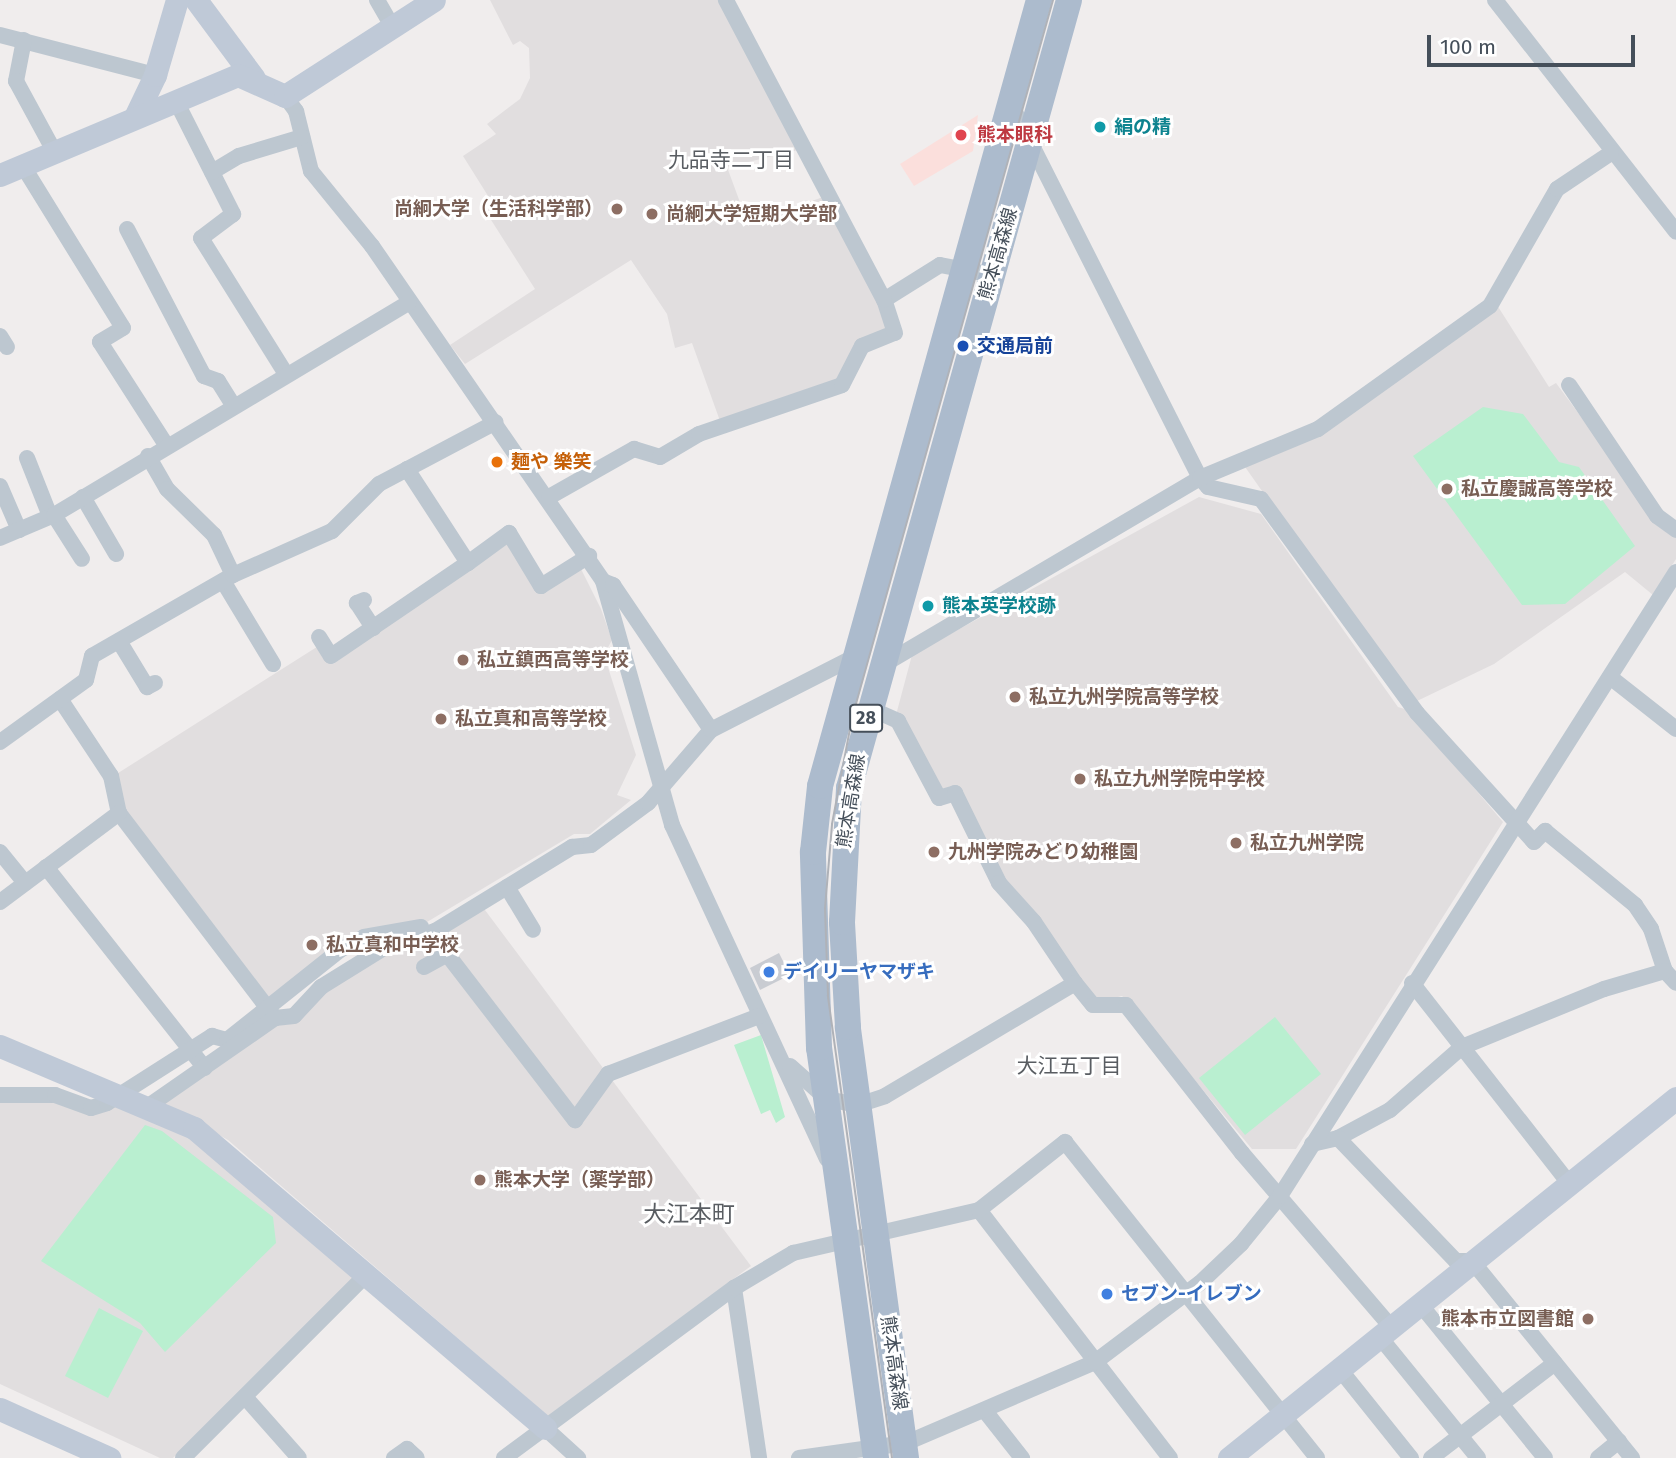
<!DOCTYPE html>
<meta charset="utf-8">
<style>
body{margin:0}
#map{position:relative;width:1676px;height:1458px;overflow:hidden;background:#f0eded;font-family:"Fira Sans","Noto Sans JP",sans-serif}
div>[style]{position:absolute}
[style*='--x']{left:calc(var(--x)*1px);top:calc(var(--y)*1px);width:calc(var(--w)*1px);rotate:calc(var(--a)*1deg)}
.education>*{inset:0;background:#e1dedf}
.medical>*{inset:0;background:#fbdfdc}
.green>*{inset:0;background:#b9efd0}
.building>*{inset:0;background:#c9ccd2}
.street>*{height:16px;margin:-8px;padding:0 8px;transform-origin:8px;border-radius:8px;background:#bdc7d0}
.secondary>*{height:23px;margin:-11.5px;padding:0 11.5px;transform-origin:11.5px;border-radius:11.5px;background:#bfc9d7}
.primary>*{height:26px;margin:-13px;padding:0 13px;transform-origin:13px;border-radius:13px;background:#acbbcd}
.tram>*{height:2px;margin:-1px;padding:0 1px;transform-origin:1px;border-radius:1px;background:#afb2b8}
.dots>*{width:19px;height:19px;translate:-50% -50%;box-sizing:border-box;border:4px solid #fff;border-radius:50%}
span{translate:-50% -50%;white-space:nowrap;text-align:center;line-height:1.15;-webkit-text-stroke:6px #fff;paint-order:stroke}
.shield-label span{padding:2px 5px;background:#fff;border:2px solid;border-radius:5px;-webkit-text-stroke-width:0}
.shield-label{font-size:18px;color:#454f5a;font-weight:700}
.culture-label{font-size:19px;color:#0d838f;font-weight:700}
.left{translate:0 -50%;text-align:left}
.health-label{font-size:19px;color:#be3a42;font-weight:700}
.education-label{font-size:19px;color:#785e54;font-weight:700}
.right{translate:-100% -50%;text-align:right}
.street-label{font-size:19px;color:#454f5a}
.transit-label{font-size:19px;color:#164399;font-weight:700}
.food-label{font-size:19px;color:#c56008;font-weight:700}
.shop-label{font-size:19px;color:#366cbe;font-weight:700}
.neighbourhood-label{font-size:21px;color:#595d62}
.quarter-label{font-size:23px;color:#595d62}
.scale{position:absolute;left:1427px;top:35px;width:208px;height:32px;box-sizing:border-box;border:4px solid #454f5a;border-top:0;padding-left:9px;font-size:21px;line-height:24px;white-space:nowrap;color:#454f5a;-webkit-text-stroke:5px #fff;paint-order:stroke}
</style>
<div id="map">
<div class="education">
<i style="clip-path:polygon(490px 0,723px 0,798px 150px,727px 167px,748px 224px,823px 197px,892px 328px,858px 344px,842px 379px,720px 421px,692px 343px,675px 348px,667px 314px,631px 260px,465px 364px,450px 345px,535px 289px,486px 212px,495px 207px,463px 156px,496px 134px,487px 124px,520px 99px,530px 78px,529px 48px,520px 41px,513px 45px)"></i>
<i style="clip-path:polygon(1497px 305px,1549px 387px,1556px 383px,1652px 513px,1676px 532px,1676px 559px,1653px 595px,1625px 572px,1494px 664px,1417px 701px,1404px 693px,1243px 464px,1259px 462px)"></i>
<i style="clip-path:polygon(1199px 497px,1261px 514px,1398px 707px,1408px 710px,1503px 822px,1296px 1149px,1252px 1149px,1133px 1006px,1122px 996px,1102px 1001px,1091px 998px,1007px 886px,957px 789px,942px 794px,896px 715px,912px 655px)"></i>
<i style="clip-path:polygon(505px 540px,542px 591px,580px 567px,601px 609px,612px 640px,604px 655px,636px 755px,617px 795px,631px 800px,590px 834px,574px 834px,422px 925px,366px 934px,266px 1000px,120px 805px,115px 775px,320px 645px,333px 664px)"></i>
<i style="clip-path:polygon(482px 906px,751px 1266px,548px 1416px,228px 1140px,161px 1102px,382px 951px)"></i>
<i style="clip-path:polygon(0 1098px,119px 1102px,194px 1136px,356px 1277px,173px 1458px,160px 1458px,0 1384px)"></i>
</div>
<div class="medical">
<i style="clip-path:polygon(978px 115px,973px 151px,914px 186px,900px 164px)"></i>
</div>
<div class="green">
<i style="clip-path:polygon(1483px 407px,1523px 414px,1559px 462px,1579px 467px,1635px 546px,1565px 604px,1522px 605px,1413px 456px)"></i>
<i style="clip-path:polygon(1275px 1017px,1321px 1074px,1245px 1135px,1199px 1078px)"></i>
<i style="clip-path:polygon(761px 1035px,785px 1117px,776px 1123px,770px 1110px,761px 1114px,734px 1045px)"></i>
<i style="clip-path:polygon(145px 1125px,162px 1131px,273px 1217px,276px 1243px,165px 1352px,140px 1323px,41px 1261px)"></i>
<i style="clip-path:polygon(99px 1308px,143px 1331px,108px 1398px,65px 1376px)"></i>
</div>
<div class="building">
<i style="clip-path:polygon(779px 953px,790px 975px,760px 990px,750px 968px)"></i>
</div>
<div class="street">
<i style="--x:377;--y:0;--w:30;--a:60"></i>
<i style="--x:1495;--y:0;--w:294;--a:52"></i>
<i style="--x:0;--y:35;--w:160;--a:14.5"></i>
<i style="--x:24;--y:40;--w:42;--a:101"></i>
<i style="--x:16;--y:81;--w:80;--a:61.5"></i>
<i style="--x:285;--y:96;--w:19;--a:54"></i>
<i style="--x:296;--y:111;--w:62;--a:76"></i>
<i style="--x:311;--y:171;--w:97;--a:50.9"></i>
<i style="--x:372;--y:246;--w:407;--a:55.4"></i>
<i style="--x:603;--y:581;--w:254;--a:74.2"></i>
<i style="--x:672;--y:825;--w:368;--a:65.1"></i>
<i style="--x:176;--y:101;--w:127;--a:63.2"></i>
<i style="--x:233;--y:214;--w:40;--a:143"></i>
<i style="--x:201;--y:238;--w:160;--a:58"></i>
<i style="--x:1011;--y:104;--w:419;--a:63.2"></i>
<i style="--x:1200;--y:478;--w:12;--a:48"></i>
<i style="--x:1208;--y:487;--w:54;--a:12.8"></i>
<i style="--x:1261;--y:499;--w:265;--a:53.9"></i>
<i style="--x:1417;--y:713;--w:174;--a:47.8"></i>
<i style="--x:1534;--y:842;--w:16;--a:-45"></i>
<i style="--x:1545;--y:831;--w:117;--a:39.4"></i>
<i style="--x:1635;--y:905;--w:29;--a:56"></i>
<i style="--x:1651;--y:929;--w:44;--a:71.6"></i>
<i style="--x:1665;--y:971;--w:16;--a:47"></i>
<i style="--x:23;--y:166;--w:190;--a:58.3"></i>
<i style="--x:123;--y:328;--w:27;--a:149"></i>
<i style="--x:100;--y:342;--w:122;--a:57.3"></i>
<i style="--x:212;--y:172;--w:31;--a:-31"></i>
<i style="--x:239;--y:156;--w:66;--a:-16.8"></i>
<i style="--x:127;--y:229;--w:166;--a:62.4"></i>
<i style="--x:204;--y:376;--w:15;--a:20"></i>
<i style="--x:218;--y:381;--w:28;--a:58"></i>
<i style="--x:884;--y:300;--w:66;--a:-32"></i>
<i style="--x:940;--y:265;--w:54;--a:10.7"></i>
<i style="--x:0;--y:336;--w:13;--a:58"></i>
<i style="--x:1569;--y:385;--w:158;--a:56.1"></i>
<i style="--x:1657;--y:516;--w:24;--a:36"></i>
<i style="--x:148;--y:456;--w:38;--a:60"></i>
<i style="--x:167;--y:489;--w:66;--a:44.4"></i>
<i style="--x:214;--y:535;--w:44;--a:64.6"></i>
<i style="--x:27;--y:458;--w:62;--a:68.4"></i>
<i style="--x:0;--y:486;--w:48;--a:66.6"></i>
<i style="--x:83;--y:497;--w:66;--a:59.9"></i>
<i style="--x:549;--y:497;--w:98;--a:-29.5"></i>
<i style="--x:634;--y:449;--w:27;--a:17"></i>
<i style="--x:660;--y:457;--w:45;--a:-30.5"></i>
<i style="--x:699;--y:434;--w:151;--a:-18.9"></i>
<i style="--x:842;--y:385;--w:44;--a:-62.9"></i>
<i style="--x:862;--y:346;--w:35;--a:-22"></i>
<i style="--x:895;--y:333;--w:35;--a:-108"></i>
<i style="--x:884;--y:300;--w:339;--a:-117.8"></i>
<i style="--x:54;--y:515;--w:52;--a:57.5"></i>
<i style="--x:0;--y:538;--w:59;--a:-23.1"></i>
<i style="--x:54;--y:515;--w:413;--a:-30.9"></i>
<i style="--x:468;--y:563;--w:51;--a:-36.2"></i>
<i style="--x:509;--y:533;--w:62;--a:58.9"></i>
<i style="--x:541;--y:586;--w:57;--a:-32"></i>
<i style="--x:223;--y:581;--w:97;--a:58.9"></i>
<i style="--x:605;--y:582;--w:9;--a:21"></i>
<i style="--x:613;--y:585;--w:175;--a:55.9"></i>
<i style="--x:364;--y:600;--w:8;--a:157"></i>
<i style="--x:357;--y:603;--w:30;--a:57"></i>
<i style="--x:319;--y:637;--w:22;--a:58"></i>
<i style="--x:331;--y:656;--w:166;--a:-34.2"></i>
<i style="--x:468;--y:563;--w:112;--a:-123"></i>
<i style="--x:119;--y:641;--w:54;--a:58.7"></i>
<i style="--x:147;--y:687;--w:9;--a:-27"></i>
<i style="--x:881;--y:666;--w:370;--a:-30.5"></i>
<i style="--x:1200;--y:478;--w:128;--a:-22.6"></i>
<i style="--x:1318;--y:429;--w:211;--a:-35.6"></i>
<i style="--x:1490;--y:306;--w:135;--a:-60.2"></i>
<i style="--x:1557;--y:189;--w:65;--a:-33.7"></i>
<i style="--x:1610;--y:677;--w:84;--a:38.2"></i>
<i style="--x:60;--y:699;--w:92;--a:56.5"></i>
<i style="--x:111;--y:776;--w:38;--a:78"></i>
<i style="--x:119;--y:813;--w:258;--a:52.7"></i>
<i style="--x:275;--y:1018;--w:19;--a:-6"></i>
<i style="--x:294;--y:1016;--w:40;--a:-47"></i>
<i style="--x:321;--y:987;--w:74;--a:-31.8"></i>
<i style="--x:384;--y:948;--w:54;--a:-18.4"></i>
<i style="--x:435;--y:931;--w:161;--a:-31.5"></i>
<i style="--x:572;--y:847;--w:19;--a:-6"></i>
<i style="--x:591;--y:845;--w:71;--a:-36.4"></i>
<i style="--x:648;--y:803;--w:96;--a:-49.2"></i>
<i style="--x:711;--y:730;--w:163;--a:-27"></i>
<i style="--x:869;--y:708;--w:32;--a:24"></i>
<i style="--x:898;--y:721;--w:87;--a:62"></i>
<i style="--x:939;--y:798;--w:17;--a:-17"></i>
<i style="--x:955;--y:793;--w:100;--a:63.9"></i>
<i style="--x:999;--y:883;--w:52;--a:48.1"></i>
<i style="--x:1034;--y:922;--w:73;--a:56.1"></i>
<i style="--x:0;--y:742;--w:106;--a:-35.8"></i>
<i style="--x:86;--y:680;--w:25;--a:-76"></i>
<i style="--x:92;--y:656;--w:163;--a:-29.9"></i>
<i style="--x:233;--y:575;--w:108;--a:-24"></i>
<i style="--x:332;--y:531;--w:66;--a:-45"></i>
<i style="--x:379;--y:484;--w:132;--a:-27.9"></i>
<i style="--x:0;--y:852;--w:40;--a:51"></i>
<i style="--x:46;--y:867;--w:256;--a:51.7"></i>
<i style="--x:507;--y:887;--w:50;--a:58.8"></i>
<i style="--x:0;--y:902;--w:149;--a:-36.8"></i>
<i style="--x:424;--y:967;--w:26;--a:-29"></i>
<i style="--x:447;--y:954;--w:210;--a:52.4"></i>
<i style="--x:575;--y:1120;--w:57;--a:-54.3"></i>
<i style="--x:608;--y:1074;--w:162;--a:-21"></i>
<i style="--x:1412;--y:983;--w:254;--a:51.9"></i>
<i style="--x:790;--y:1066;--w:50;--a:41.7"></i>
<i style="--x:827;--y:1099;--w:32;--a:11"></i>
<i style="--x:858;--y:1105;--w:28;--a:-18"></i>
<i style="--x:885;--y:1096;--w:221;--a:-30.7"></i>
<i style="--x:1075;--y:983;--w:28;--a:51"></i>
<i style="--x:1093;--y:1005;--w:33;--a:0"></i>
<i style="--x:1126;--y:1005;--w:188;--a:51.9"></i>
<i style="--x:1242;--y:1153;--w:229;--a:49.4"></i>
<i style="--x:0;--y:1095;--w:55;--a:0"></i>
<i style="--x:55;--y:1095;--w:38;--a:20"></i>
<i style="--x:91;--y:1108;--w:17;--a:-17"></i>
<i style="--x:107;--y:1103;--w:125;--a:-32.5"></i>
<i style="--x:212;--y:1036;--w:16;--a:15"></i>
<i style="--x:227;--y:1040;--w:144;--a:-38.5"></i>
<i style="--x:340;--y:950;--w:27;--a:-28"></i>
<i style="--x:364;--y:937;--w:58;--a:-10"></i>
<i style="--x:147;--y:1107;--w:156;--a:-34.8"></i>
<i style="--x:1338;--y:1138;--w:59;--a:-28.3"></i>
<i style="--x:1390;--y:1110;--w:96;--a:-41.2"></i>
<i style="--x:1462;--y:1047;--w:153;--a:-22.2"></i>
<i style="--x:1604;--y:989;--w:64;--a:-16.4"></i>
<i style="--x:1312;--y:1144;--w:27;--a:-13"></i>
<i style="--x:1338;--y:1138;--w:170;--a:46.2"></i>
<i style="--x:1456;--y:1261;--w:16;--a:0"></i>
<i style="--x:1472;--y:1261;--w:254;--a:50.9"></i>
<i style="--x:979;--y:1210;--w:313;--a:52.4"></i>
<i style="--x:734;--y:1288;--w:172;--a:81.6"></i>
<i style="--x:1420;--y:1304;--w:198;--a:50.9"></i>
<i style="--x:1379;--y:1336;--w:157;--a:50.9"></i>
<i style="--x:1338;--y:1367;--w:117;--a:51.3"></i>
<i style="--x:245;--y:1397;--w:81;--a:48.5"></i>
<i style="--x:985;--y:1411;--w:60;--a:51.8"></i>
<i style="--x:545;--y:1428;--w:45;--a:42.3"></i>
<i style="--x:183;--y:1458;--w:260;--a:-45"></i>
<i style="--x:394;--y:1458;--w:16;--a:-35"></i>
<i style="--x:407;--y:1449;--w:13;--a:42"></i>
<i style="--x:504;--y:1458;--w:286;--a:-36.5"></i>
<i style="--x:734;--y:1288;--w:69;--a:-30.7"></i>
<i style="--x:793;--y:1253;--w:191;--a:-13"></i>
<i style="--x:979;--y:1210;--w:110;--a:-38.3"></i>
<i style="--x:1065;--y:1142;--w:404;--a:51.4"></i>
<i style="--x:799;--y:1458;--w:108;--a:-8"></i>
<i style="--x:906;--y:1443;--w:206;--a:-23.2"></i>
<i style="--x:1095;--y:1362;--w:131;--a:-37"></i>
<i style="--x:1200;--y:1283;--w:57;--a:-43.6"></i>
<i style="--x:1241;--y:1244;--w:62;--a:-50.9"></i>
<i style="--x:1280;--y:1196;--w:739;--a:-57.6"></i>
<i style="--x:1431;--y:1458;--w:156;--a:-37.5"></i>
<i style="--x:1598;--y:1458;--w:27;--a:-39"></i>
</div>
<div class="secondary">
<i style="--x:196;--y:0;--w:97;--a:53.4"></i>
<i style="--x:135;--y:117;--w:47;--a:-64.5"></i>
<i style="--x:155;--y:75;--w:78;--a:-73.7"></i>
<i style="--x:0;--y:175;--w:258;--a:-22.8"></i>
<i style="--x:238;--y:75;--w:51;--a:24.1"></i>
<i style="--x:285;--y:96;--w:177;--a:-32.8"></i>
<i style="--x:0;--y:1046;--w:211;--a:22.9"></i>
<i style="--x:194;--y:1128;--w:462;--a:40.5"></i>
<i style="--x:0;--y:1409;--w:120;--a:24.2"></i>
<i style="--x:1229;--y:1458;--w:574;--a:-38.85"></i>
</div>
<div class="primary">
<i style="--x:876;--y:1458;--w:414;--a:-97.9"></i>
<i style="--x:819;--y:1048;--w:196;--a:-91.8"></i>
<i style="--x:813;--y:852;--w:66;--a:-83.9"></i>
<i style="--x:820;--y:786;--w:816;--a:-74.43"></i>
<i style="--x:906;--y:1458;--w:435;--a:-97.7"></i>
<i style="--x:848;--y:1027;--w:105;--a:-93.3"></i>
<i style="--x:842;--y:922;--w:134;--a:-87"></i>
<i style="--x:849;--y:788;--w:818;--a:-74.4"></i>
</div>
<div class="tram">
<i style="--x:892;--y:1458;--w:467;--a:-97.9"></i>
<i style="--x:828;--y:995;--w:87;--a:-92"></i>
<i style="--x:825;--y:908;--w:84;--a:-85.2"></i>
<i style="--x:832;--y:824;--w:108;--a:-79.3"></i>
<i style="--x:852;--y:718;--w:746;--a:-74.36"></i>
</div>
<div class="dots">
<i style="left:1100px;top:127px;background:#0f9aa8"></i>
<i style="left:961px;top:135px;background:#e0444e"></i>
<i style="left:617px;top:209px;background:#8d6e63"></i>
<i style="left:652px;top:214px;background:#8d6e63"></i>
<i style="left:963px;top:346px;background:#1a4fb4"></i>
<i style="left:497px;top:462px;background:#e8710a"></i>
<i style="left:1447px;top:489px;background:#8d6e63"></i>
<i style="left:928px;top:606px;background:#0f9aa8"></i>
<i style="left:463px;top:660px;background:#8d6e63"></i>
<i style="left:1015px;top:697px;background:#8d6e63"></i>
<i style="left:441px;top:719px;background:#8d6e63"></i>
<i style="left:1080px;top:779px;background:#8d6e63"></i>
<i style="left:1236px;top:843px;background:#8d6e63"></i>
<i style="left:934px;top:852px;background:#8d6e63"></i>
<i style="left:312px;top:945px;background:#8d6e63"></i>
<i style="left:769px;top:972px;background:#3f7fe0"></i>
<i style="left:480px;top:1180px;background:#8d6e63"></i>
<i style="left:1107px;top:1294px;background:#3f7fe0"></i>
<i style="left:1588px;top:1319px;background:#8d6e63"></i>
</div>
<div class="shield-label">
<span style="left:866px;top:718px">28</span>
</div>
<div class="culture-label">
<span class="left" style="left:1114px;top:127px">絹の精</span>
<span class="left" style="left:942px;top:606px">熊本英学校跡</span>
</div>
<div class="health-label">
<span class="left" style="left:977px;top:135px">熊本眼科</span>
</div>
<div class="education-label">
<span class="right" style="left:603px;top:209px">尚絅大学（生活科学部）</span>
<span class="left" style="left:666px;top:214px">尚絅大学短期大学部</span>
<span class="left" style="left:1461px;top:489px">私立慶誠高等学校</span>
<span class="left" style="left:477px;top:660px">私立鎮西高等学校</span>
<span class="left" style="left:1029px;top:697px">私立九州学院高等学校</span>
<span class="left" style="left:455px;top:719px">私立真和高等学校</span>
<span class="left" style="left:1094px;top:779px">私立九州学院中学校</span>
<span class="left" style="left:1250px;top:843px">私立九州学院</span>
<span class="left" style="left:948px;top:852px">九州学院みどり幼稚園</span>
<span class="left" style="left:326px;top:945px">私立真和中学校</span>
<span class="left" style="left:494px;top:1180px">熊本大学（薬学部）</span>
<span class="right" style="left:1574px;top:1319px">熊本市立図書館</span>
</div>
<div class="street-label">
<span style="left:998px;top:254px;rotate:-74deg">熊本高森線</span>
<span style="left:851px;top:801px;rotate:-81deg">熊本高森線</span>
<span style="left:894px;top:1363px;rotate:82deg">熊本高森線</span>
</div>
<div class="transit-label">
<span class="left" style="left:977px;top:346px">交通局前</span>
</div>
<div class="food-label">
<span class="left" style="left:511px;top:462px">麺や 樂笑</span>
</div>
<div class="shop-label">
<span class="left" style="left:783px;top:972px">デイリーヤマザキ</span>
<span class="left" style="left:1121px;top:1294px">セブン-イレブン</span>
</div>
<div class="neighbourhood-label">
<span style="left:731px;top:160px">九品寺二丁目</span>
<span style="left:1069px;top:1066px">大江五丁目</span>
</div>
<div class="quarter-label">
<span style="left:689px;top:1214px">大江本町</span>
</div>
<div class="scale">100 m</div>
</div>
